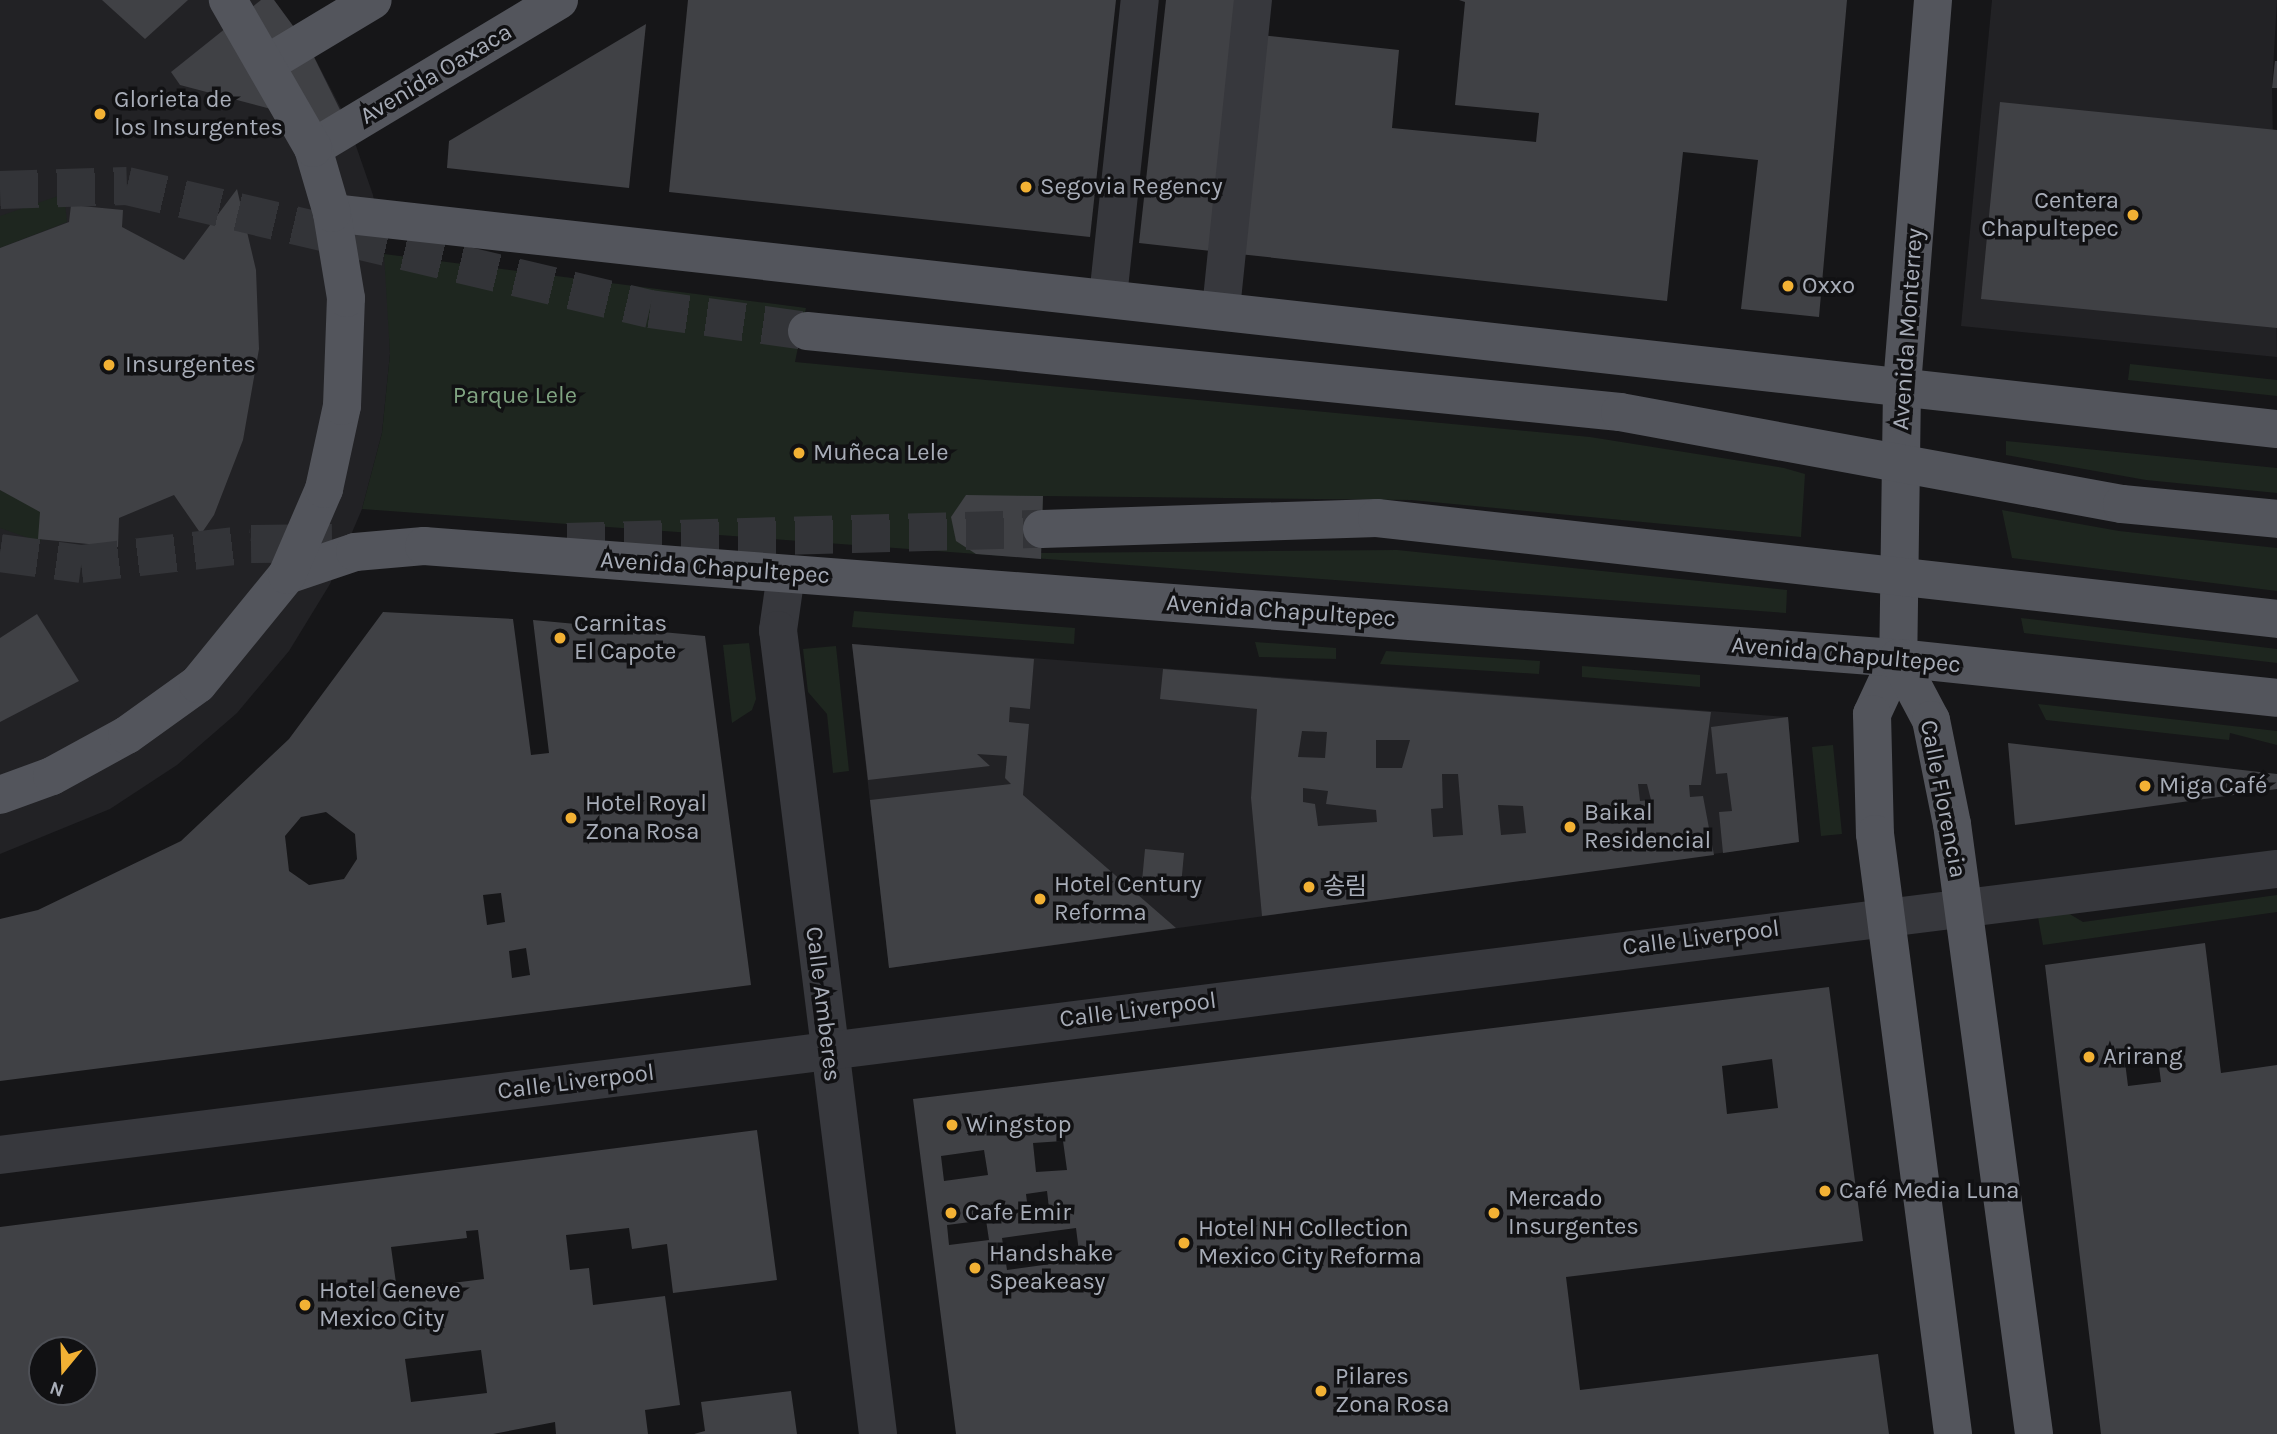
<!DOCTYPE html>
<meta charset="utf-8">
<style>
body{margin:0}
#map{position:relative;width:2277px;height:1434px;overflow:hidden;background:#161618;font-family:Karla,"Noto Sans KR",sans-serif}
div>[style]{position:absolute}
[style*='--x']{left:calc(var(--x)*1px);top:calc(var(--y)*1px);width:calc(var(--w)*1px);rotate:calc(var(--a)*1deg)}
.built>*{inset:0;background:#222225}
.green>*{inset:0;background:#1e261f}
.building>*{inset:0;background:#404145}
.major-tunnel>*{height:38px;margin-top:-19px;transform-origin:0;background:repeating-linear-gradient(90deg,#333438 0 38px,transparent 0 57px)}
.minor>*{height:38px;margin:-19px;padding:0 19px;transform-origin:19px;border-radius:19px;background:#37383d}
.major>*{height:38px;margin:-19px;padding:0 19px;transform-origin:19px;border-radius:19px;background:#53555c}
.dots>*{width:19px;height:19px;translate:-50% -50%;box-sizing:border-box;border:4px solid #111113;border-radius:50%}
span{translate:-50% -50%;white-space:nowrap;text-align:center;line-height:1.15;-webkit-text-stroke:7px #111113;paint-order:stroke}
.street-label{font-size:24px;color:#a8adb8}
.poi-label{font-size:24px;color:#a8adb8}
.left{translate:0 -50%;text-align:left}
.right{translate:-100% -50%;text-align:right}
.park-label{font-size:24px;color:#7fa381}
.north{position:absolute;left:28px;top:1336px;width:70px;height:70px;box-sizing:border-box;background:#111113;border:2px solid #4d4f55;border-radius:50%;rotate:199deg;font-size:19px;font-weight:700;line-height:28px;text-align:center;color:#a8adb8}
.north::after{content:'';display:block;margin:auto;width:24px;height:32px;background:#f2b134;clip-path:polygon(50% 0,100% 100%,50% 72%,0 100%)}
</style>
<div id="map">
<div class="built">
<i style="clip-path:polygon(0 0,274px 0,310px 49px,347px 120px,373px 195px,388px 274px,390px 354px,382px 433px,362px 509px,330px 584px,289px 651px,237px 713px,177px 765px,110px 809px,0 854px)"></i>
<i style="clip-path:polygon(1992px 0,2277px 0,2272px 87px,2277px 357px,1961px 326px)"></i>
<i style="clip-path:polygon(852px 644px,1788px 717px,1799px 842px,889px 968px)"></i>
</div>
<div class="green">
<i style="clip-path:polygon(64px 194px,67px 222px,0 248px,0 216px)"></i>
<i style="clip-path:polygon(384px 254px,806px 308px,795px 362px,1590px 437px,1784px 468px,1805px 474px,1801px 537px,1411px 500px,1043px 496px,1041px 553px,1397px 550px,1787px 590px,1786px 613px,362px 509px,382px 433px,390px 354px)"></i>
<i style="clip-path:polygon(2130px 364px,2277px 380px,2277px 396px,2128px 380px)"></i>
<i style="clip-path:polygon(2006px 441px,2277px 468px,2277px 493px,2146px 480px,2006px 455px)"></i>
<i style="clip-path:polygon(0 490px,52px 516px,40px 542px,0 528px)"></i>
<i style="clip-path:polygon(2002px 510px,2119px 531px,2277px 548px,2277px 591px,2012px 558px)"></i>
<i style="clip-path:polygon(854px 611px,1075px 628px,1074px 644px,852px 627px)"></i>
<i style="clip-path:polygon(2021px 618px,2277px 649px,2277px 663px,2024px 633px)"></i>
<i style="clip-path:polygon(1255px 642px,1336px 648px,1336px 659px,1259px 657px)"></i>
<i style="clip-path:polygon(749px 643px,756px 699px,752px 710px,732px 723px,723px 645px)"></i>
<i style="clip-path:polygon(836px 646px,849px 771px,833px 773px,827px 714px,808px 692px,803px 649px)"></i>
<i style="clip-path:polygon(1386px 651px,1540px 661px,1539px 674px,1380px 664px)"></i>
<i style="clip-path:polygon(1582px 666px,1700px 675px,1700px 687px,1582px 677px)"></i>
<i style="clip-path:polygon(2038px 704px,2277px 731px,2277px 745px,2230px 733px,2229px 740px,2046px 720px)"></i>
<i style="clip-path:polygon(1833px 745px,1842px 834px,1821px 836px,1812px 747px)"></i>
<i style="clip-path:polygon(2277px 895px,2277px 912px,2043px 945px,2038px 917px,2068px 913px,2083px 922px)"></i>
</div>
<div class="building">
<i style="clip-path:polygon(102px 0,188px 0,145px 39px)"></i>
<i style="clip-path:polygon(261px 0,274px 0,310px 49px,350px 130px,180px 85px,171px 72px)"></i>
<i style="clip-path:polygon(688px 0,1116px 0,1090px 237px,669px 192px)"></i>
<i style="clip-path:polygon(1166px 0,1239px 0,1211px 251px,1139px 243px)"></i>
<i style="clip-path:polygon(1459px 0,1847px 0,1819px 317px,1741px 309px,1758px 160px,1683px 152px,1667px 301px,1239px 254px,1261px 35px,1399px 50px,1392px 128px,1536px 142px,1539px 113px,1455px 105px,1465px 2px)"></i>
<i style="clip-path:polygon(646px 24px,629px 188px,447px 168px,449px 141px)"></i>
<i style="clip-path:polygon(2275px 61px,2277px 61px,2277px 88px,2272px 88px)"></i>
<i style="clip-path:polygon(2000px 102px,2277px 130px,2277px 328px,1981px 299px)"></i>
<i style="clip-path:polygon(237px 189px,256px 270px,259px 349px,243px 440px,214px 515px,201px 534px,174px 495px,119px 518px,118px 547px,38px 539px,40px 512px,0 490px,0 248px,69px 222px,71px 205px,123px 210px,122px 227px,184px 260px)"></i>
<i style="clip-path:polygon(966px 495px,1043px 496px,1041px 559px,976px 554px,956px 541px,951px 517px)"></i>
<i style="clip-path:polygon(evenodd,383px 612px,513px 619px,531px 755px,549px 753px,533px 620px,705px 636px,751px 985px,0 1081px,0 919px,38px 910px,181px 841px,289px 739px,383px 612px,326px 812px,355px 834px,357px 859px,344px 879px,309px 885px,289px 871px,285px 836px,301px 817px,326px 812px,383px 612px,501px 893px,505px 922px,487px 925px,483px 895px,501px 893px,383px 612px,526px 948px,530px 975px,512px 978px,509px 951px,526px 948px)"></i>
<i style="clip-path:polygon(37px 614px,79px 681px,0 722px,0 638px)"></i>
<i style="clip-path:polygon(852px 644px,1034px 659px,1030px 709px,1010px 707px,1009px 722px,1029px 724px,1023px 795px,1176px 928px,889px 968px,870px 800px,1011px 784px,1005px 778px,1007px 756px,977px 754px,990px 766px,868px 780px)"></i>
<i style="clip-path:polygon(evenodd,1163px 669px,1711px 712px,1701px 785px,1689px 785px,1690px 797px,1703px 796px,1714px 855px,1262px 916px,1251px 798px,1257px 709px,1160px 699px,1163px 669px,1302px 731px,1327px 732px,1325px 758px,1298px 757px,1302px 731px,1163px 669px,1376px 740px,1410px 740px,1402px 768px,1376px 768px,1376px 740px,1163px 669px,1442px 774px,1458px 774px,1463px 835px,1433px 837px,1431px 809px,1443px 808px,1442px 774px,1163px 669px,1638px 784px,1647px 784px,1651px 800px,1640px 801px,1638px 784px,1163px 669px,1303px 788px,1328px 791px,1326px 804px,1376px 810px,1377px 822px,1318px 826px,1315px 804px,1303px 802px,1303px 788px,1163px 669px,1498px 805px,1523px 806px,1526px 833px,1501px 835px,1498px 805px)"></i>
<i style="clip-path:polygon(1788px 717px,1799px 842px,1723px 853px,1719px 812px,1732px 811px,1727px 773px,1716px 774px,1711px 727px)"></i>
<i style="clip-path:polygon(2008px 743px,2277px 774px,2277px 789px,2015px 825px)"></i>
<i style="clip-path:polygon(1145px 849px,1184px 853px,1181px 886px,1142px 881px)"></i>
<i style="clip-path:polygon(evenodd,2205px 943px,2221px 1073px,2277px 1065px,2277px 1434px,2101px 1434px,2045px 965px,2205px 943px,2157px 1050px,2161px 1082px,2128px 1086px,2124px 1054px,2157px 1050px)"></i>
<i style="clip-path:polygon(evenodd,1829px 987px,1863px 1241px,1566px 1277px,1580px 1390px,1878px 1354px,1889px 1434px,956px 1434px,913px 1099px,1829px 987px,1772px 1059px,1778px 1108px,1727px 1114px,1722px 1066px,1772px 1059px,1829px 987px,1063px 1141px,1067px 1170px,1036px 1172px,1033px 1143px,1063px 1141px,1829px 987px,984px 1150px,988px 1175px,944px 1181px,941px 1156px,984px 1150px,1829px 987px,1047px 1191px,1049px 1208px,1028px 1210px,1026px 1194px,1047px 1191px,1829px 987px,986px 1220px,989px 1240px,949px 1245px,947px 1225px,986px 1220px,1829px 987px,1076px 1228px,1080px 1260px,1007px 1270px,1002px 1238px,1076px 1228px)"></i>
<i style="clip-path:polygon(evenodd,757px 1130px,777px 1280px,673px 1293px,667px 1244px,632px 1249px,629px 1228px,566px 1235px,570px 1270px,589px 1268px,593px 1305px,665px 1296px,680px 1405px,645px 1410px,648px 1434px,556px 1434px,555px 1422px,493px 1434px,0 1434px,0 1227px,757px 1130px,478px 1230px,484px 1279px,397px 1290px,391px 1247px,467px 1238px,466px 1231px,478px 1230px,757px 1130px,42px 1350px,84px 1350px,84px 1392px,42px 1392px,42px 1350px,757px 1130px,481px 1350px,487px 1393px,411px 1402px,405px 1359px,481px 1350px)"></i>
<i style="clip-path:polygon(791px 1391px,797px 1434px,694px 1434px,705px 1431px,701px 1402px)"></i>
</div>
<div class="major-tunnel">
<i style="--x:0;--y:190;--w:127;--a:-1.8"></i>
<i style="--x:127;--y:186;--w:537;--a:13.23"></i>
<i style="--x:650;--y:309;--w:159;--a:8"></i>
<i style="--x:567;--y:542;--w:475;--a:-1.6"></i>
<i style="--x:0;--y:553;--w:82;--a:7.7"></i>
<i style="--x:81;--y:564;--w:171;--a:-6.7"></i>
<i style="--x:251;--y:544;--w:81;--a:-0.7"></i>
</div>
<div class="minor">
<i style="--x:1108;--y:297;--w:299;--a:-83.9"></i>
<i style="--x:1221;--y:309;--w:311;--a:-84.1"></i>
<i style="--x:786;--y:574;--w:57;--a:98.1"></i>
<i style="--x:778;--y:630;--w:810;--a:82.91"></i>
<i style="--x:0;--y:1155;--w:2295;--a:-7.16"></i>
</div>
<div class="major">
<i style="--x:1933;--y:0;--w:389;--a:94.6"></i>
<i style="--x:1902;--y:388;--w:270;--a:90.8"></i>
<i style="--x:1898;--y:658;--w:62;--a:114.9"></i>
<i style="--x:1872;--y:714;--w:120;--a:88.6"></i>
<i style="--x:1875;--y:834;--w:605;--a:82.59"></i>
<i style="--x:268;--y:63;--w:122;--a:-31"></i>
<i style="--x:313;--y:148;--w:287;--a:-31"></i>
<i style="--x:332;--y:213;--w:1957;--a:6.34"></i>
<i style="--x:807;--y:331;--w:817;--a:5.69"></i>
<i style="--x:1620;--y:412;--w:510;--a:10.39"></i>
<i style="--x:2122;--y:504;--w:156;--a:5.5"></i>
<i style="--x:1042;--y:529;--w:335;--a:-1.9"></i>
<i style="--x:1377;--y:518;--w:906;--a:6.4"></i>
<i style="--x:287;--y:575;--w:72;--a:-18.7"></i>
<i style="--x:355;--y:552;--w:69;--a:-5"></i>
<i style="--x:424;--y:546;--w:1478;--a:4.35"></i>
<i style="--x:1898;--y:658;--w:381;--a:6"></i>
<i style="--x:1898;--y:658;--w:70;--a:62"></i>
<i style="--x:1931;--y:720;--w:106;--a:78.6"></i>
<i style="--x:1952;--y:824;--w:615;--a:82.34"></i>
<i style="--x:0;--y:795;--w:55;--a:-20.1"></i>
<i style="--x:52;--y:776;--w:85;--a:-28.7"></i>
<i style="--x:127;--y:735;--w:87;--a:-35.7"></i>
<i style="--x:198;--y:684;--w:141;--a:-50.8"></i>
<i style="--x:287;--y:575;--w:94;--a:-66.7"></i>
<i style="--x:324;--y:489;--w:85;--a:-77.8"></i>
<i style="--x:342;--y:406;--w:108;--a:-87.9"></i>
<i style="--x:346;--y:298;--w:86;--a:-99.4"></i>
<i style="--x:332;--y:213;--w:68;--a:-106.3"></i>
<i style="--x:313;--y:148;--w:171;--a:-119.9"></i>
</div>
<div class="dots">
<i style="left:100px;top:114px;background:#f2b134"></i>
<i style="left:1026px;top:187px;background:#f2b134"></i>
<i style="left:2133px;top:215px;background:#f2b134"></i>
<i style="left:1788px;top:286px;background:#f2b134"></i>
<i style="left:109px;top:365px;background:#f2b134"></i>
<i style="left:799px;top:453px;background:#f2b134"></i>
<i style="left:560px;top:638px;background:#f2b134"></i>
<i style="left:2145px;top:786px;background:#f2b134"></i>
<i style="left:571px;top:818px;background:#f2b134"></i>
<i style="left:1570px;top:827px;background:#f2b134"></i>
<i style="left:1309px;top:887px;background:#f2b134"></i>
<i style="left:1040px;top:899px;background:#f2b134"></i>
<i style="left:2089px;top:1057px;background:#f2b134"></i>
<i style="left:952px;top:1125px;background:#f2b134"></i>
<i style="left:1825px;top:1191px;background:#f2b134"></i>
<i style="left:951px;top:1213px;background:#f2b134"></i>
<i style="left:1494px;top:1213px;background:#f2b134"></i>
<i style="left:1184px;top:1243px;background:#f2b134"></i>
<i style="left:975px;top:1268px;background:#f2b134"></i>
<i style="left:305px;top:1305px;background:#f2b134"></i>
<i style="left:1321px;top:1391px;background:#f2b134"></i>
</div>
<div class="street-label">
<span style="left:436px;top:74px;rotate:-31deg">Avenida Oaxaca</span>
<span style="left:1908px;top:329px;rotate:-86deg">Avenida Monterrey</span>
<span style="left:715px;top:568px;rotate:4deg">Avenida Chapultepec</span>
<span style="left:1281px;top:611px;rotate:4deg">Avenida Chapultepec</span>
<span style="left:1846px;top:655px;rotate:5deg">Avenida Chapultepec</span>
<span style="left:1943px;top:799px;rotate:79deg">Calle Florencia</span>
<span style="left:1701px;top:938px;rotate:-7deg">Calle Liverpool</span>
<span style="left:823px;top:1004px;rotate:83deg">Calle Amberes</span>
<span style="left:1138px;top:1010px;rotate:-7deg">Calle Liverpool</span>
<span style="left:576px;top:1082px;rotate:-7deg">Calle Liverpool</span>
</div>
<div class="poi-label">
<span class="left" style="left:114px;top:114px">Glorieta de<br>los Insurgentes</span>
<span class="left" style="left:1040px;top:187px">Segovia Regency</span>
<span class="right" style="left:2119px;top:215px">Centera<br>Chapultepec</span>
<span class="left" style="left:1802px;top:286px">Oxxo</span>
<span class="left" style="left:125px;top:365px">Insurgentes</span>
<span class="left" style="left:813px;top:453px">Muñeca Lele</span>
<span class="left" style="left:574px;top:638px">Carnitas<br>El Capote</span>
<span class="left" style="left:2159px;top:786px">Miga Café</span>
<span class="left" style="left:585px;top:818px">Hotel Royal<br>Zona Rosa</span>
<span class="left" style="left:1584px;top:827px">Baikal<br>Residencial</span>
<span class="left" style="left:1054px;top:899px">Hotel Century<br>Reforma</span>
<span class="left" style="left:1323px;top:887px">송림</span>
<span class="left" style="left:2103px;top:1057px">Arirang</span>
<span class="left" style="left:966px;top:1125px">Wingstop</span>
<span class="left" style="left:1839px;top:1191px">Café Media Luna</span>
<span class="left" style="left:1508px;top:1213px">Mercado<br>Insurgentes</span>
<span class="left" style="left:965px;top:1213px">Cafe Emir</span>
<span class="left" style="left:1198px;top:1243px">Hotel NH Collection<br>Mexico City Reforma</span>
<span class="left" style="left:989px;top:1268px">Handshake<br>Speakeasy</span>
<span class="left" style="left:319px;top:1305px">Hotel Geneve<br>Mexico City</span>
<span class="left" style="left:1335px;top:1391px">Pilares<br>Zona Rosa</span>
</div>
<div class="park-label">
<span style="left:515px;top:396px">Parque Lele</span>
</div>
<div class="north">N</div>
</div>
